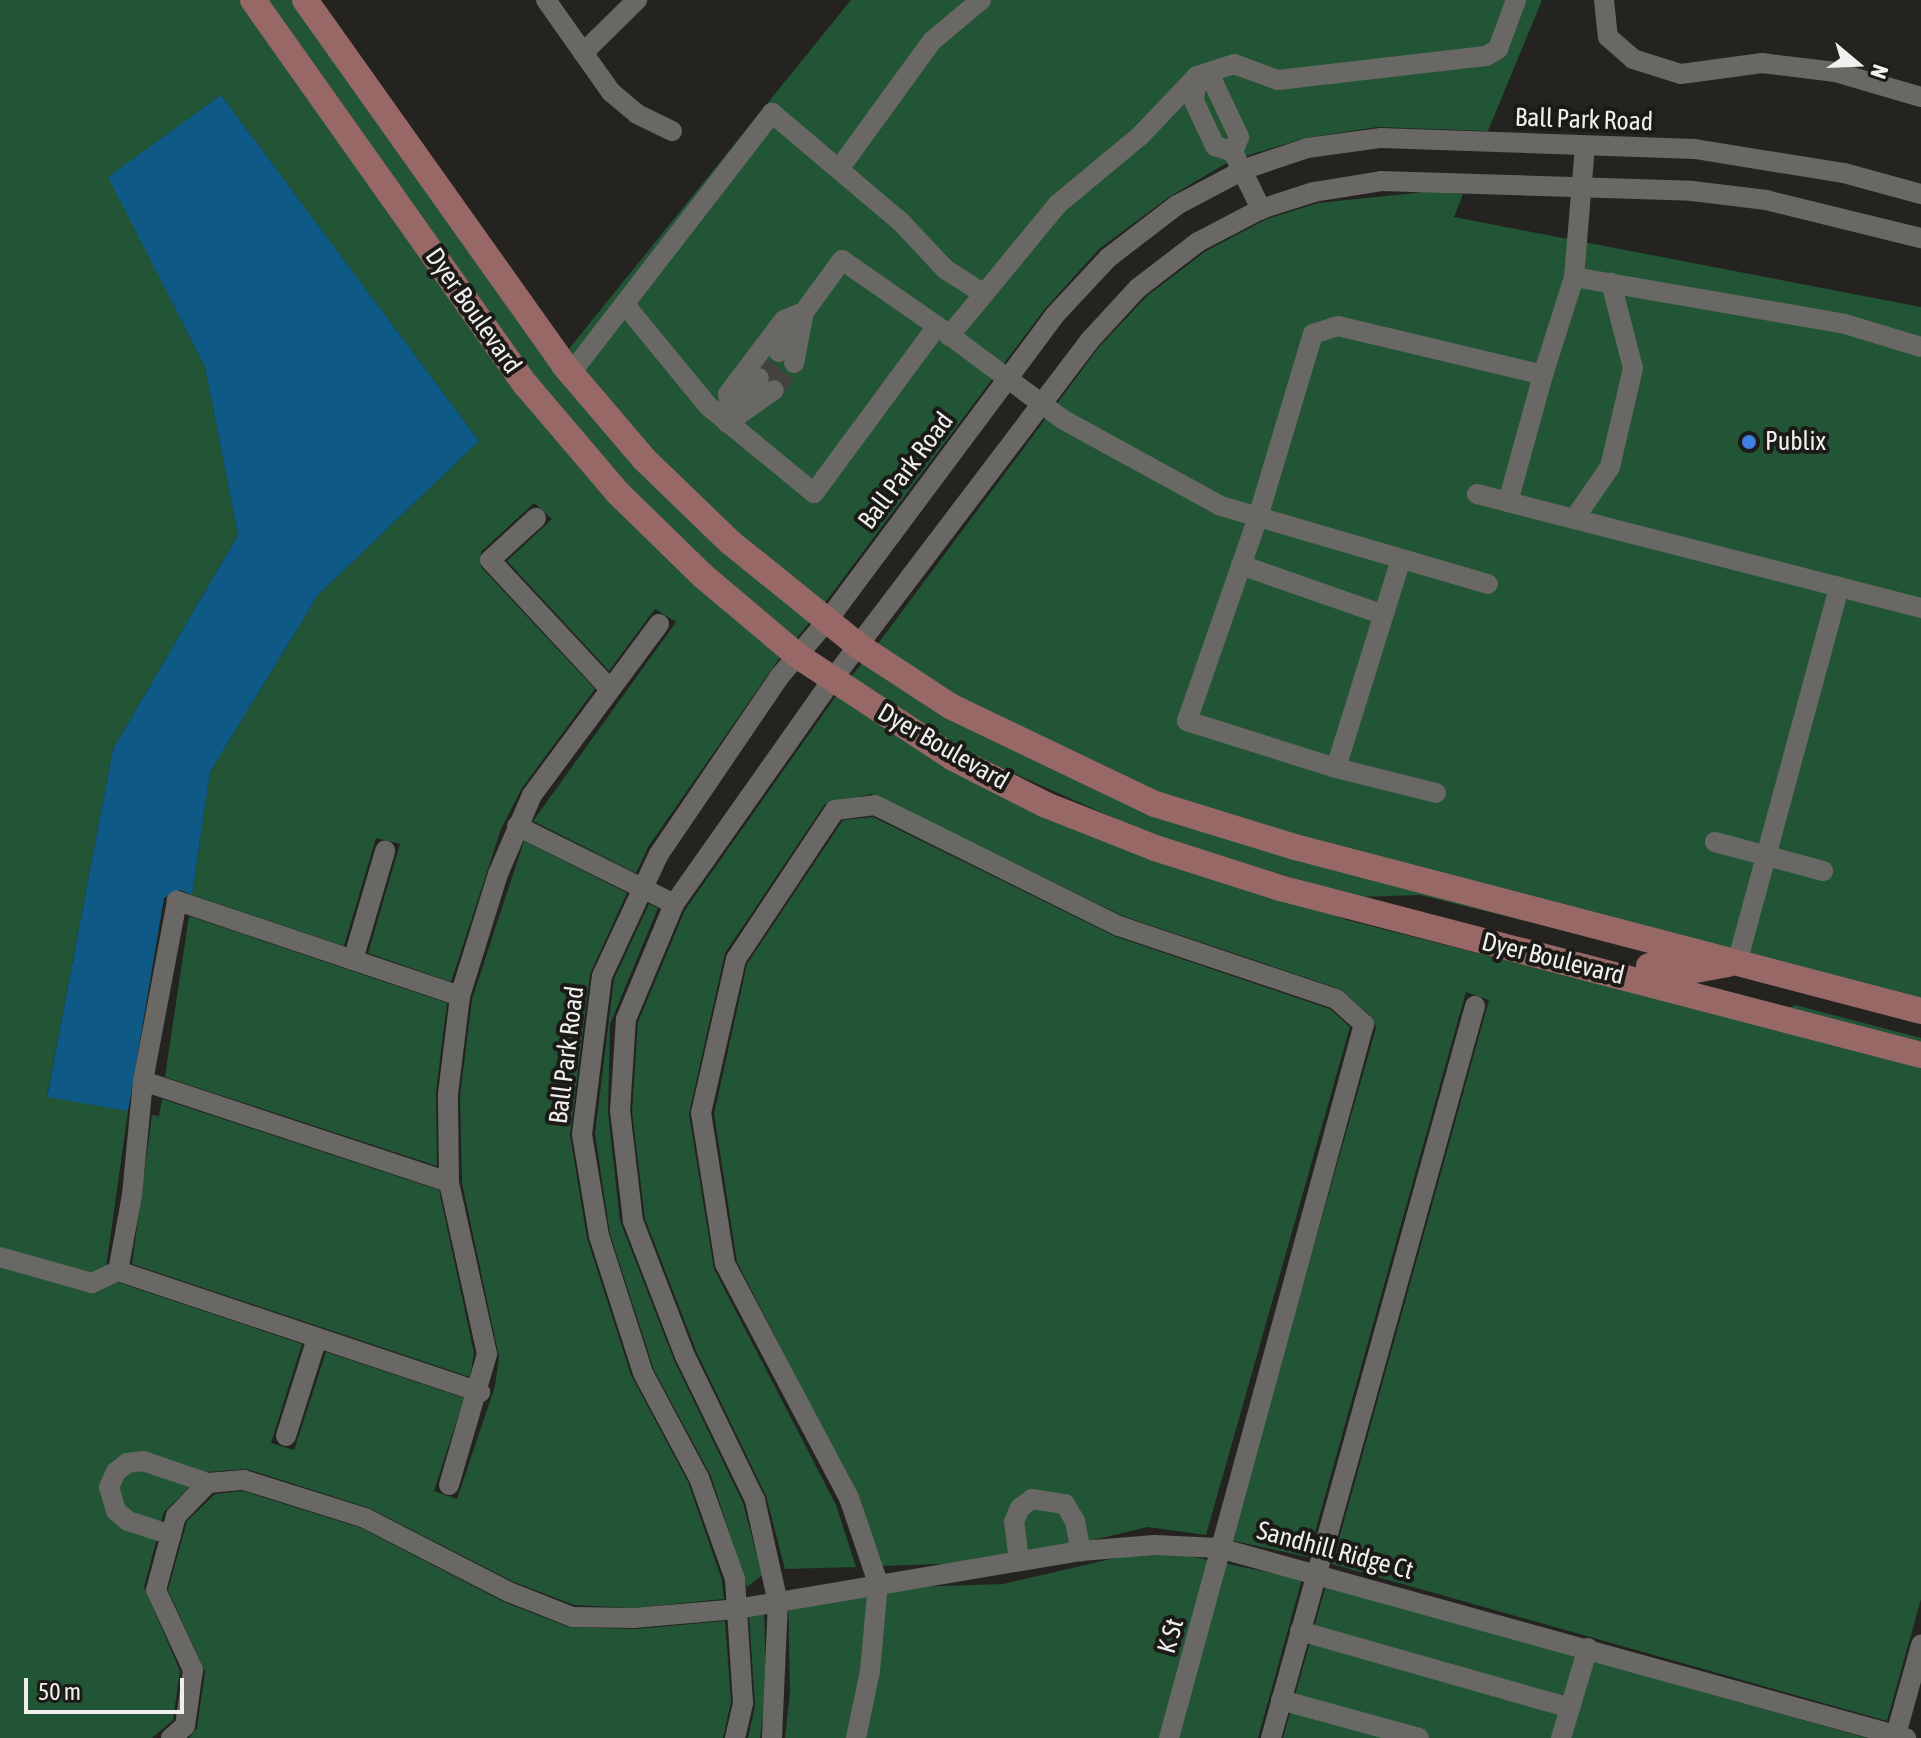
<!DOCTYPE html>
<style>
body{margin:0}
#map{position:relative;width:1921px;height:1738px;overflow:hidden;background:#242320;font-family:"Asap Condensed",sans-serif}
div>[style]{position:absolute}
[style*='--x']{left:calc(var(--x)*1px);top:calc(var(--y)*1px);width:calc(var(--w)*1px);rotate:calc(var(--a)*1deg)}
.green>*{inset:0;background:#225536}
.water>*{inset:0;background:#0e5985}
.minor-tunnel>*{height:20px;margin-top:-10px;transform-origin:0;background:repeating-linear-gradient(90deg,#43423f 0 20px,transparent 0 30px)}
.minor>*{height:20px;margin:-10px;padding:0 10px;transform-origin:10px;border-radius:10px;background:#696864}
.major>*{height:26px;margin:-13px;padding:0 13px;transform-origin:13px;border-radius:13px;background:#976865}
.dots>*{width:22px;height:22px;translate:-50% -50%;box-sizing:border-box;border:4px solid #1b1a17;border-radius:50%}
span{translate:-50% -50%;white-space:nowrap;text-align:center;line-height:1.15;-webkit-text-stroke:8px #1b1a17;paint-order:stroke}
.street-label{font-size:26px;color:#f0efed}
.poi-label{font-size:26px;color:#f0efed}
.left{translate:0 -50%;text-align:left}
.north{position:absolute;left:1817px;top:24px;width:80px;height:80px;-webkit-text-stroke:6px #1b1a17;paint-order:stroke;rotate:109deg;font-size:22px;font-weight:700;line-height:32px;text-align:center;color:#f0efed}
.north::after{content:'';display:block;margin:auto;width:28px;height:36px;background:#f0efed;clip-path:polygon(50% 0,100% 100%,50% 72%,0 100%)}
.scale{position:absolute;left:24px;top:1678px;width:160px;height:36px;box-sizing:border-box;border:4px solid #f0efed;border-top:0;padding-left:10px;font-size:24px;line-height:28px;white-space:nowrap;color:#f0efed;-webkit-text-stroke:6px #1b1a17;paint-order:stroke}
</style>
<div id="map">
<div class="green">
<i style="clip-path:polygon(0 0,239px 0,517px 392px,781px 656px,648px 847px,636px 873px,533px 821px,676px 622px,655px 609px,609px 671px,507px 561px,552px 519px,534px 503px,481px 552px,481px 567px,595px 689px,522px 788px,501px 829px,451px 982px,368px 953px,400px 844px,376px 838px,344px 946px,192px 895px,210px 772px,318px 595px,479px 441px,221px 95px,109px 177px,205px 367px,238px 535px,113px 749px,47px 1096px,128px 1111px,106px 1268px,114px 1281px,302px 1344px,271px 1443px,294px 1450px,326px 1352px,464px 1398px,434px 1491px,457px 1499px,495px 1386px,499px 1357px,462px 1183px,460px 1096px,472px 999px,524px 841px,627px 893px,590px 974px,570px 1135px,587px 1238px,631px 1375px,688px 1482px,722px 1580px,724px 1599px,632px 1608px,574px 1605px,514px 1582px,369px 1508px,247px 1469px,206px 1472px,164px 1512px,144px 1587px,180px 1671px,173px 1720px,152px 1738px,0 1738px)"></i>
<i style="clip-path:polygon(267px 0,291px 0,555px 372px,810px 622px,796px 639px,712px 569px,627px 487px,536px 379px)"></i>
<i style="clip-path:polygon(851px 0,1542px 0,1488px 131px,1378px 127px,1305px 138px,1230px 161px,1169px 197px,1099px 249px,1044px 310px,824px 604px,738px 535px,653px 452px,568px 350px)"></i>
<i style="clip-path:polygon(1434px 191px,1463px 194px,1454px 217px,1921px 307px,1921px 999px,1298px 836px,1159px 794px,956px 697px,877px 645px,1099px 347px,1147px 296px,1206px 251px,1267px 219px,1318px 203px)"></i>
<i style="clip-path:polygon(863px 662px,944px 716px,1152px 815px,1686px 961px,1420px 895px,1358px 897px,1159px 838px,959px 749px,850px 678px)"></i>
<i style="clip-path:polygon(836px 696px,946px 767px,1347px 920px,1921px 1066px,1921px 1599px,1887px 1721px,1332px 1564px,1489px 1000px,1466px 992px,1308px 1557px,1230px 1540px,1376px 1028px,1372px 1017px,1340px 989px,1123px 916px,872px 794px,825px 804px,725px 953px,689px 1114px,714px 1269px,836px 1505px,856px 1567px,785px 1569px,766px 1496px,697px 1353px,645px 1219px,632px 1112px,638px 1022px,685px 910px)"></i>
<i style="clip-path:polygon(873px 817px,1114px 936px,1330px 1009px,1350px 1027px,1206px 1535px,1148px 1527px,999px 1562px,880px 1566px,858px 1498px,737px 1262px,714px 1114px,747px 964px,843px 820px)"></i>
<i style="clip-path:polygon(649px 904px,658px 908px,610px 1024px,608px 1112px,620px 1221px,674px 1360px,743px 1503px,762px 1575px,747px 1587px,711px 1476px,654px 1370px,610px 1234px,595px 1134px,614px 979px)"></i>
<i style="clip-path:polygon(189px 916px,447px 1003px,436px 1092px,437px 1166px,165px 1077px)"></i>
<i style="clip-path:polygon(1795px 1005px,1921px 1038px,1921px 1043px,1788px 1008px)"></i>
<i style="clip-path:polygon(162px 1099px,439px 1190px,474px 1353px,470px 1377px,132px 1264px,152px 1115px,159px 1116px)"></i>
<i style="clip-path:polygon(243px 1491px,361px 1528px,504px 1602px,568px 1627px,635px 1629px,725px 1621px,731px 1702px,723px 1738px,189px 1738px,197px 1728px,205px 1672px,168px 1590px,187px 1521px,215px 1494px)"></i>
<i style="clip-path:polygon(1154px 1549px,1302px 1579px,1258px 1738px,785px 1738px,790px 1692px,788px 1591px,1003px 1584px)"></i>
<i style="clip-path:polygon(1326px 1585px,1866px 1738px,1283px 1738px)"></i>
<i style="clip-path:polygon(764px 1604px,766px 1690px,760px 1738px,748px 1738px,755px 1706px,749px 1615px)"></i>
</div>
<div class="water">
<i style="clip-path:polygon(221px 95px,479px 441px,318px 595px,210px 772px,192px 895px,180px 890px,164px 898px,128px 1111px,47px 1097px,113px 749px,238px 535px,205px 367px,108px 177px)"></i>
</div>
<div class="minor-tunnel">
<i style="--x:759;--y:378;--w:33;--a:-52"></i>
<i style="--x:774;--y:390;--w:34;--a:-53"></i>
</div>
<div class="minor">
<i style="--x:546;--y:0;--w:113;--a:54.8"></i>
<i style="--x:611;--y:92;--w:34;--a:40"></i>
<i style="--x:637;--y:114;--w:39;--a:26"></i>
<i style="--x:1604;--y:0;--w:37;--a:84"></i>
<i style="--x:1608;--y:37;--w:33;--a:41"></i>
<i style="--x:1633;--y:59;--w:50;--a:17.4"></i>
<i style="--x:1681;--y:74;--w:82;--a:-7.7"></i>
<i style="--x:1762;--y:63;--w:74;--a:7"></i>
<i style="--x:1835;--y:72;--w:90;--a:16.2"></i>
<i style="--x:583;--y:53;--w:76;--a:-44.5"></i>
<i style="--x:1197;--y:76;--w:25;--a:97"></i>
<i style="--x:1194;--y:101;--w:50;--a:65"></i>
<i style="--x:1215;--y:146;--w:19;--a:18"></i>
<i style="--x:1233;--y:152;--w:64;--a:63.8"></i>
<i style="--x:1197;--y:76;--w:19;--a:25"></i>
<i style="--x:1214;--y:84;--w:59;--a:64.7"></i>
<i style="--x:1239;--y:137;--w:16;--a:112"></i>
<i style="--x:839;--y:169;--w:158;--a:-54"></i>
<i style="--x:932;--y:41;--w:64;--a:-39.9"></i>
<i style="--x:1574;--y:277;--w:275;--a:9.8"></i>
<i style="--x:1845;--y:324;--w:79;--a:16.8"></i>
<i style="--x:626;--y:306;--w:129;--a:50.6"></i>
<i style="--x:708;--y:406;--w:137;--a:39.4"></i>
<i style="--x:814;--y:493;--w:207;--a:-53.6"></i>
<i style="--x:937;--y:326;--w:156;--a:36.6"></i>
<i style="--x:1062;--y:419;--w:181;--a:28.7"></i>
<i style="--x:1221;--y:506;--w:278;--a:16.3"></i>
<i style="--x:949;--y:336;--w:55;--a:-50.2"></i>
<i style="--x:779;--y:352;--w:34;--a:-58"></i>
<i style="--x:794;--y:363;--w:52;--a:-78.9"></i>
<i style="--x:804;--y:312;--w:64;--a:-53.8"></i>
<i style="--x:842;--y:260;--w:116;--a:34.8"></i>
<i style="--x:571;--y:373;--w:329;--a:-52.3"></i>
<i style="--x:772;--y:113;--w:167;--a:40.2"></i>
<i style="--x:900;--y:221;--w:66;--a:46.8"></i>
<i style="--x:945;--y:269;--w:46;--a:32.7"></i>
<i style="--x:984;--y:294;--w:117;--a:-50.6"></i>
<i style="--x:1058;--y:204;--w:107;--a:-39.7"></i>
<i style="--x:1140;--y:136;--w:83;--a:-46.5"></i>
<i style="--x:1197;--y:76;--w:39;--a:-18"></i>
<i style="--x:1234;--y:64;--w:47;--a:20"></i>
<i style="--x:1278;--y:80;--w:209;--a:-6.6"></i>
<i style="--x:1486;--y:56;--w:14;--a:-30"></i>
<i style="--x:1498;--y:49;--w:52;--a:-69.8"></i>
<i style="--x:737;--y:408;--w:37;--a:-54"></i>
<i style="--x:732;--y:415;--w:21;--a:-101"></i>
<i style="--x:728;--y:394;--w:93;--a:-52.9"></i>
<i style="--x:784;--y:320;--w:22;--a:-22"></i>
<i style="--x:727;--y:423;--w:57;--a:-35.1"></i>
<i style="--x:1477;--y:494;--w:458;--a:14.4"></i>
<i style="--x:1508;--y:502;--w:132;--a:-74.6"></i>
<i style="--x:536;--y:518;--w:62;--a:137.6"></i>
<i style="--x:490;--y:560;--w:176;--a:47.1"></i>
<i style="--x:1574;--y:519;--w:63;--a:-55.3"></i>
<i style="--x:1610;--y:467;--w:102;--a:-76.9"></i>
<i style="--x:1633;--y:368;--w:88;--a:-104.5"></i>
<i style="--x:1401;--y:559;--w:219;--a:107.3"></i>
<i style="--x:1336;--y:768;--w:103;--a:14"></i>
<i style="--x:1241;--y:565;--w:151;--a:19.3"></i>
<i style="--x:1336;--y:768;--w:156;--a:-162.5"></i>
<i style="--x:1187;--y:721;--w:216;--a:-70.8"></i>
<i style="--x:1258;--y:517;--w:191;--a:-73.3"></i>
<i style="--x:1313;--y:334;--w:26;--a:-18"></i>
<i style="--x:1338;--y:326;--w:211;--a:13.4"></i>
<i style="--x:1543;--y:375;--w:103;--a:-72.4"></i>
<i style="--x:1574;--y:277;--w:130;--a:-85.2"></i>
<i style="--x:517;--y:826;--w:175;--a:26.4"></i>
<i style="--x:1715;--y:842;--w:112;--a:15"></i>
<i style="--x:353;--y:960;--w:114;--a:-73.6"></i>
<i style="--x:1737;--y:963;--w:390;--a:-74.8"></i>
<i style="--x:460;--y:996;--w:299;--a:-161.4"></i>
<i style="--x:177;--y:901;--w:183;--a:100.7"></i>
<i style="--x:143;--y:1081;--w:115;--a:95.5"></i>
<i style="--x:132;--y:1195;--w:77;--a:100.4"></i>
<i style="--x:118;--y:1271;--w:382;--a:18.5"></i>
<i style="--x:143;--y:1081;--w:322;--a:18.3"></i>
<i style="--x:0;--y:1257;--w:96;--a:15.8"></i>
<i style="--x:92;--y:1283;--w:29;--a:-25"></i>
<i style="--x:286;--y:1436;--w:103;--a:-72.4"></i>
<i style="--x:449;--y:1485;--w:136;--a:-73.8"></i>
<i style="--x:487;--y:1354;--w:176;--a:-102.5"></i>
<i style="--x:449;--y:1182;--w:88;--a:-90.7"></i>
<i style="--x:448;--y:1094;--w:99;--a:-83"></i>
<i style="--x:460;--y:996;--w:128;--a:-72.7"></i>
<i style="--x:498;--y:874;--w:86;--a:-66.7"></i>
<i style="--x:532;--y:795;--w:213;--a:-53.4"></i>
<i style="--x:171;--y:1535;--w:45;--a:-162"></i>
<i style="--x:128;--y:1521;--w:16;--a:-140"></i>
<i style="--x:116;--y:1511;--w:25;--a:-106"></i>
<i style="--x:109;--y:1487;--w:17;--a:-65"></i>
<i style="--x:116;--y:1472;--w:14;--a:-39"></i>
<i style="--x:127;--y:1463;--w:16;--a:-7"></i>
<i style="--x:143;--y:1461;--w:69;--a:18.7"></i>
<i style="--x:1019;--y:1561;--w:39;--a:-97"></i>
<i style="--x:1014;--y:1522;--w:15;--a:-67"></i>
<i style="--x:1020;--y:1508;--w:15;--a:-37"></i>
<i style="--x:1032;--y:1499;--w:33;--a:9"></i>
<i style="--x:1065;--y:1504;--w:20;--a:60"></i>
<i style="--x:1075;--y:1521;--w:31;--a:79"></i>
<i style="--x:1300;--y:1631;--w:281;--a:15.9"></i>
<i style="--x:1281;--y:1700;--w:143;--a:15.4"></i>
<i style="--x:171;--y:1738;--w:18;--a:-41"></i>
<i style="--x:185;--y:1726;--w:57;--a:-81.9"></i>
<i style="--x:193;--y:1670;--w:88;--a:-114.8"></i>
<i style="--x:156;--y:1590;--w:77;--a:-74.9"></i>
<i style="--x:176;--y:1516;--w:46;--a:-45.9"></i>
<i style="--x:208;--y:1483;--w:36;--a:-5"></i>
<i style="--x:244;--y:1480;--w:127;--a:17.4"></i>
<i style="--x:365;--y:1518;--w:162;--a:27.2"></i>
<i style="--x:509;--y:1592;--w:68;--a:21.6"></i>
<i style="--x:572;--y:1617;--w:61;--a:0.9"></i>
<i style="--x:633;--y:1618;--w:104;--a:-4.9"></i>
<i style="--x:737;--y:1609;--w:349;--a:-9.6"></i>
<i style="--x:1081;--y:1551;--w:74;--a:-4.6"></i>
<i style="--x:1155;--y:1545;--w:64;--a:2.7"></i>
<i style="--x:1219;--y:1548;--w:713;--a:15.46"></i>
<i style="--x:735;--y:1738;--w:36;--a:-77"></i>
<i style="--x:743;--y:1703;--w:124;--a:-93.7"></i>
<i style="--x:735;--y:1579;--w:107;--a:-109.6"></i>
<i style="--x:699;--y:1478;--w:119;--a:-118.1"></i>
<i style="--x:643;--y:1373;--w:144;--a:-107.8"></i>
<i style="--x:599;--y:1236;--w:103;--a:-99.5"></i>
<i style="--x:582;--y:1134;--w:159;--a:-82.8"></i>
<i style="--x:602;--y:976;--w:135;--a:-65"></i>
<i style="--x:659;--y:854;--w:215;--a:-55.8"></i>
<i style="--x:780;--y:676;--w:72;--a:-49.5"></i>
<i style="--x:827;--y:621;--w:380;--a:-53.3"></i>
<i style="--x:1054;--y:316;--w:79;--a:-47"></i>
<i style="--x:1108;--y:258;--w:87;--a:-37.5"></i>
<i style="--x:1177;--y:205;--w:77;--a:-27.9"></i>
<i style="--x:1245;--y:169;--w:65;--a:-18.7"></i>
<i style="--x:1307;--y:148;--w:75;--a:-7.7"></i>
<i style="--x:1381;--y:138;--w:314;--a:2"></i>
<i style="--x:1695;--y:149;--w:151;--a:9.2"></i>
<i style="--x:1844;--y:173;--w:80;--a:15.3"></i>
<i style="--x:772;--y:1738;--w:135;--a:-87.5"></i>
<i style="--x:778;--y:1603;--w:106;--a:-102.6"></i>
<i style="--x:755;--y:1500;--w:160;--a:-115.9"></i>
<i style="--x:685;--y:1356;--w:145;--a:-111.1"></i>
<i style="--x:633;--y:1221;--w:111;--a:-96.7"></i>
<i style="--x:620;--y:1111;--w:92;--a:-86.3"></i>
<i style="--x:626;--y:1019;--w:125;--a:-67.3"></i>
<i style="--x:674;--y:904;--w:274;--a:-54.8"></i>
<i style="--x:832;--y:680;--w:427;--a:-52.8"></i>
<i style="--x:1090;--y:340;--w:71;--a:-47.3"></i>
<i style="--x:1138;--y:288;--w:76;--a:-37.5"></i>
<i style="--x:1198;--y:242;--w:71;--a:-27.6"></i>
<i style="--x:1261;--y:209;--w:56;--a:-17.8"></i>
<i style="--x:1314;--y:192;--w:68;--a:-9.3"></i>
<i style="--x:1381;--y:181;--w:311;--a:1.8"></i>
<i style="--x:1692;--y:191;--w:75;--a:6.9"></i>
<i style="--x:1766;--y:200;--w:160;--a:13.8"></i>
<i style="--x:856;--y:1738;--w:68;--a:-78.2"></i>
<i style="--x:870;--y:1671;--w:88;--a:-84.8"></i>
<i style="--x:878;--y:1583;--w:90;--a:-108.8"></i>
<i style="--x:849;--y:1498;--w:265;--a:-117.9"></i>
<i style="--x:725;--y:1264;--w:153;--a:-99"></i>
<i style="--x:701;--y:1113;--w:158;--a:-77.2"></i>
<i style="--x:736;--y:959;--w:179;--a:-56.4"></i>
<i style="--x:835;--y:810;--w:40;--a:-7.1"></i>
<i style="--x:875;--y:805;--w:272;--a:26.4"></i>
<i style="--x:1119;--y:926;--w:229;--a:18.6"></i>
<i style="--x:1336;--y:999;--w:38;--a:42"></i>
<i style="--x:1364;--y:1024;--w:740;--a:105.28"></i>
<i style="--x:1271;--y:1738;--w:760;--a:-74.43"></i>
<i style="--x:1561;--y:1738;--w:94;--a:-73.3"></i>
<i style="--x:1895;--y:1738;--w:97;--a:-74.4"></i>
</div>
<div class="major">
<i style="--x:253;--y:0;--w:472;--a:54.7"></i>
<i style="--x:526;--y:385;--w:142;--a:49.6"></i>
<i style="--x:618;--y:493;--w:119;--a:44.3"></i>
<i style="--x:703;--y:576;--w:124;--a:40.1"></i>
<i style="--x:798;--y:656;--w:186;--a:33.3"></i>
<i style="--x:953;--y:758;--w:104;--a:26.8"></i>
<i style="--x:1046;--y:805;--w:117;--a:21.5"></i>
<i style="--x:1155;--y:848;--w:131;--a:17.7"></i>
<i style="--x:1280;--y:888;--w:662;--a:14.6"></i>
<i style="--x:305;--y:0;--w:448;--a:54.6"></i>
<i style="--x:564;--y:365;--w:123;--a:49.6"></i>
<i style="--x:644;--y:459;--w:120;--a:44"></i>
<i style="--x:730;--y:542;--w:167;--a:38.9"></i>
<i style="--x:860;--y:647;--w:108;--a:33.2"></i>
<i style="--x:950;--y:706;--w:227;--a:25.6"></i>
<i style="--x:1155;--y:804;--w:146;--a:17.1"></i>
<i style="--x:1295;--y:847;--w:647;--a:14.68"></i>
<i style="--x:1649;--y:966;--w:31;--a:13"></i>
<i style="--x:1679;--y:973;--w:50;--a:-10.4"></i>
</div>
<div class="dots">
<i style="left:1749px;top:442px;background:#3f7fe0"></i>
</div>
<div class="street-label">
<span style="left:1584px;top:120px;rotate:2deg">Ball Park Road</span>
<span style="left:473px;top:311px;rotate:55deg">Dyer Boulevard</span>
<span style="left:906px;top:471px;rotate:-53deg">Ball Park Road</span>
<span style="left:943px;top:747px;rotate:30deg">Dyer Boulevard</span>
<span style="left:1553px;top:959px;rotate:14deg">Dyer Boulevard</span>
<span style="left:567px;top:1055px;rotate:-83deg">Ball Park Road</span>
<span style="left:1335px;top:1551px;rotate:15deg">Sandhill Ridge Ct</span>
<span style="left:1171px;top:1636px;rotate:-74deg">K St</span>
</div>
<div class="poi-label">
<span class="left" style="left:1765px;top:442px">Publix</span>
</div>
<div class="north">N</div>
<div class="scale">50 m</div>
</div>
